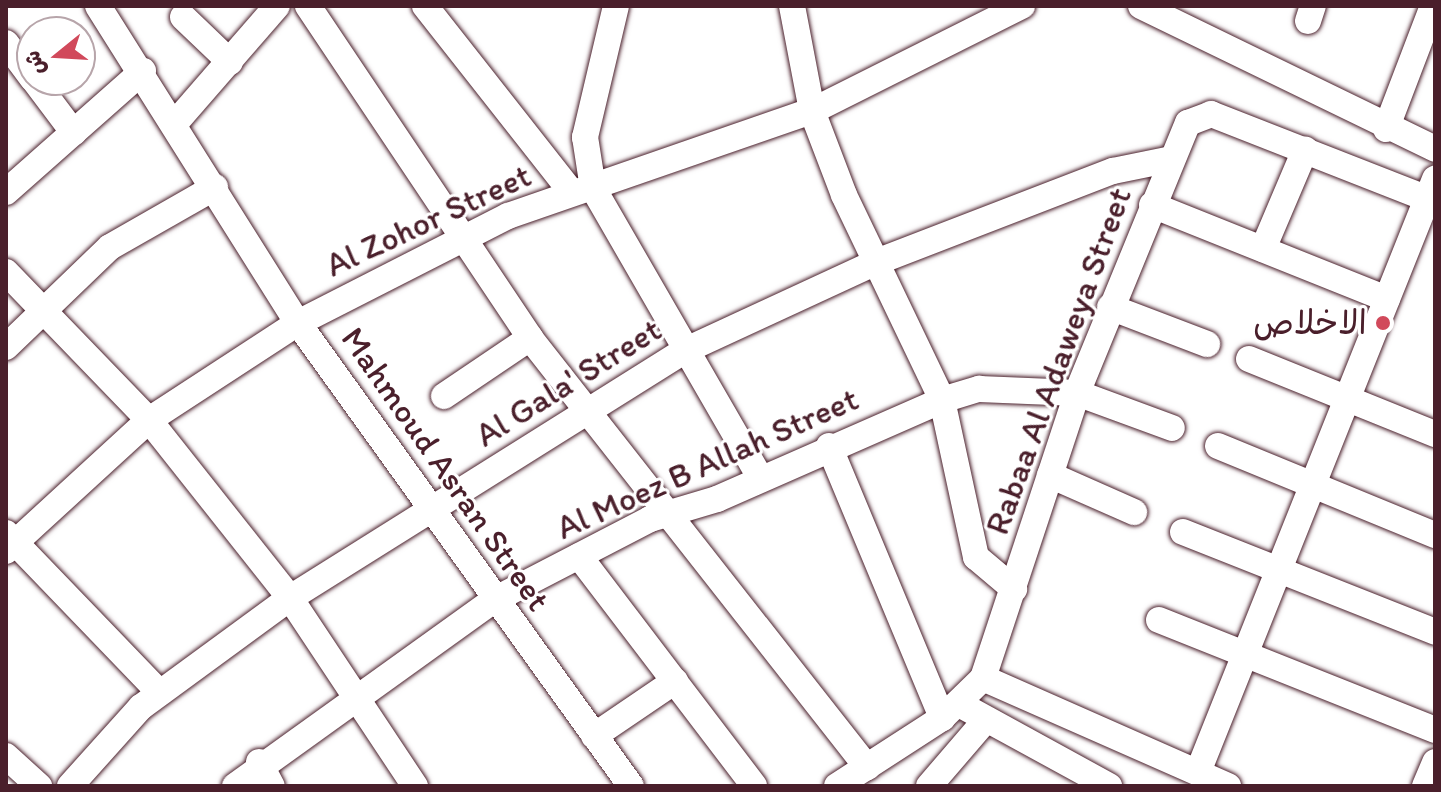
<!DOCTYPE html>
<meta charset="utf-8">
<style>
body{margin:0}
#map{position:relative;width:1441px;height:792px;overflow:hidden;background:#fff;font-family:Itim,"Playpen Sans Arabic",sans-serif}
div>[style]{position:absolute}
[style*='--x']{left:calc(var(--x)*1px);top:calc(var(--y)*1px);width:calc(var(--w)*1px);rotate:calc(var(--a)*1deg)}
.roads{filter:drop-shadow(0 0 2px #4a1f2b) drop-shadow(0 0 2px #4a1f2b)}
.minor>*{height:26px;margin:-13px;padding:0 13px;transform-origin:13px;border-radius:13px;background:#fff}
.dots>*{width:22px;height:22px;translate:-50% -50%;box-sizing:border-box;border:4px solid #fff;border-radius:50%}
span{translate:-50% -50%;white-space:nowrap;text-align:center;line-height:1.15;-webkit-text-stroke:6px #fff;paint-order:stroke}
.street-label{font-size:34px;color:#4a1f2b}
.poi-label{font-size:34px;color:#4a1f2b}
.right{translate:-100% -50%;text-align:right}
.frame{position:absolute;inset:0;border:8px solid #4a1f2b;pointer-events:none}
.north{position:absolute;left:16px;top:16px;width:80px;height:80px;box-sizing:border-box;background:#fff;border:2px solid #b7a5aa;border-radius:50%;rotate:252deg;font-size:22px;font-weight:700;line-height:32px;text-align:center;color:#4a1f2b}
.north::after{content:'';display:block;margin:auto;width:28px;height:36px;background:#d1495b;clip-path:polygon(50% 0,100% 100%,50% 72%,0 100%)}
</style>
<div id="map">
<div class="roads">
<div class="minor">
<i style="--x:98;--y:6;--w:375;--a:57.8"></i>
<i style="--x:298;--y:323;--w:570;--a:54.28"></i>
<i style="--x:308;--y:6;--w:399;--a:56.2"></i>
<i style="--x:530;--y:338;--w:546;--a:51.85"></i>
<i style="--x:425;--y:6;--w:238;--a:51.8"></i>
<i style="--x:616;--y:6;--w:135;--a:103.3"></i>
<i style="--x:585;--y:137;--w:52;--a:81.1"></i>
<i style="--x:593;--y:188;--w:334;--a:60"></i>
<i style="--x:792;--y:6;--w:107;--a:79.2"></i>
<i style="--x:812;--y:111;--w:90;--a:69.1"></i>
<i style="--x:844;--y:195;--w:227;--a:64.4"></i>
<i style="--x:942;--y:400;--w:161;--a:77.8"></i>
<i style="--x:976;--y:557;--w:50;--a:40.1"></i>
<i style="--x:1141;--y:6;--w:327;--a:25.9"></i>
<i style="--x:183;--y:17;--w:65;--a:43.8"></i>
<i style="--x:1308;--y:21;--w:16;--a:-72"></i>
<i style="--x:6;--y:43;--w:44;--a:53.4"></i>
<i style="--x:34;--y:80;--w:66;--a:53"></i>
<i style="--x:177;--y:121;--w:152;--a:-49"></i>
<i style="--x:1386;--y:129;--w:132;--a:-69.1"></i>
<i style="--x:6;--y:192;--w:183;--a:-41.5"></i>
<i style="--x:1152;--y:205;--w:253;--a:21.8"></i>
<i style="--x:1263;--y:249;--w:108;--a:-67"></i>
<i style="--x:6;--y:272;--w:206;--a:46"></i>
<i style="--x:149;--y:420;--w:227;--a:51.6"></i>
<i style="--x:290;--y:598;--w:226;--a:56.4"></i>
<i style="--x:1110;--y:307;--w:104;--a:20.9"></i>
<i style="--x:6;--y:347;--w:144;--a:-43.9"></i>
<i style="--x:110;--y:247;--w:121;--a:-29.7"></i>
<i style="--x:1249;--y:359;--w:201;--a:22"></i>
<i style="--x:444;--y:396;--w:104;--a:-34"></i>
<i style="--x:829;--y:446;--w:295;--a:67.4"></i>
<i style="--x:1218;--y:446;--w:235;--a:22.3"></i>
<i style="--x:1050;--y:475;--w:92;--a:23.8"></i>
<i style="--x:1183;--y:532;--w:271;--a:21.6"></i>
<i style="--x:6;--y:533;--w:221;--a:46.1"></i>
<i style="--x:6;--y:551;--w:194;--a:-42.5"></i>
<i style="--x:149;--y:420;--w:178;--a:-33.1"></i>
<i style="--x:298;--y:323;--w:236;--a:-27"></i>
<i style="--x:508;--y:216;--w:322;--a:-19.1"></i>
<i style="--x:812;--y:111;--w:235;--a:-26.6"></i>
<i style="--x:579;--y:556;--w:289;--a:52.7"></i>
<i style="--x:1159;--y:620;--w:297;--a:21.7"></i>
<i style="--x:983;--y:678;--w:268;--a:23.8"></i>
<i style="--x:961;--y:705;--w:169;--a:28.7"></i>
<i style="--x:594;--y:736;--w:98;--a:-34.2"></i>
<i style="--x:6;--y:756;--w:45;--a:42.3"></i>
<i style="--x:259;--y:762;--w:27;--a:62"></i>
<i style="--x:1198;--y:772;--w:639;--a:-68.22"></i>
<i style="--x:70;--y:786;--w:106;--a:-48.1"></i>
<i style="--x:141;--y:707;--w:185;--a:-36.2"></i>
<i style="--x:290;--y:598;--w:467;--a:-32.1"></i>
<i style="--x:686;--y:350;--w:207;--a:-24.8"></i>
<i style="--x:874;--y:263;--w:256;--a:-21.1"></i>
<i style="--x:1113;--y:171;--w:60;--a:-11.5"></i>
<i style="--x:235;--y:786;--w:319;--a:-35.7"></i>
<i style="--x:494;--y:600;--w:176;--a:-27.4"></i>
<i style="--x:650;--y:519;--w:70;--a:-16.6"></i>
<i style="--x:717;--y:499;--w:246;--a:-23.7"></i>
<i style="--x:942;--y:400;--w:39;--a:-17"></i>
<i style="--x:979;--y:389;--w:98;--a:2.3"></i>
<i style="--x:1077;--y:393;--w:101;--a:20.2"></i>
<i style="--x:837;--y:786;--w:125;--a:-32.9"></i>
<i style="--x:942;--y:718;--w:57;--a:-44.3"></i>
<i style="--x:983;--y:678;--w:300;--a:-71.7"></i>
<i style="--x:1077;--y:393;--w:292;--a:-67.7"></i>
<i style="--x:1188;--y:123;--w:25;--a:-21"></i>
<i style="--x:1211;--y:114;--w:241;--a:21.4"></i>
<i style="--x:929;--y:786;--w:84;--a:-49.3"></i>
<i style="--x:1425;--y:786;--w:26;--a:-67"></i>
</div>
</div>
<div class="dots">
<i style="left:1383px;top:323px;background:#d1495b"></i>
</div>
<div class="street-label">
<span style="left:428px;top:220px;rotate:-25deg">Al Zohor Street</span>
<span style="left:1058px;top:361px;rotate:-70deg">Rabaa Al Adaweya Street</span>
<span style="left:568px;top:382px;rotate:-32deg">Al Gala' Street</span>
<span style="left:707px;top:463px;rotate:-24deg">Al Moez B Allah Street</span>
<span style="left:446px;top:469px;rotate:55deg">Mahmoud Asran Street</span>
</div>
<div class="poi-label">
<span class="right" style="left:1367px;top:323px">الاخلاص</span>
</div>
<div class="frame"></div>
<div class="north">ش</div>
</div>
